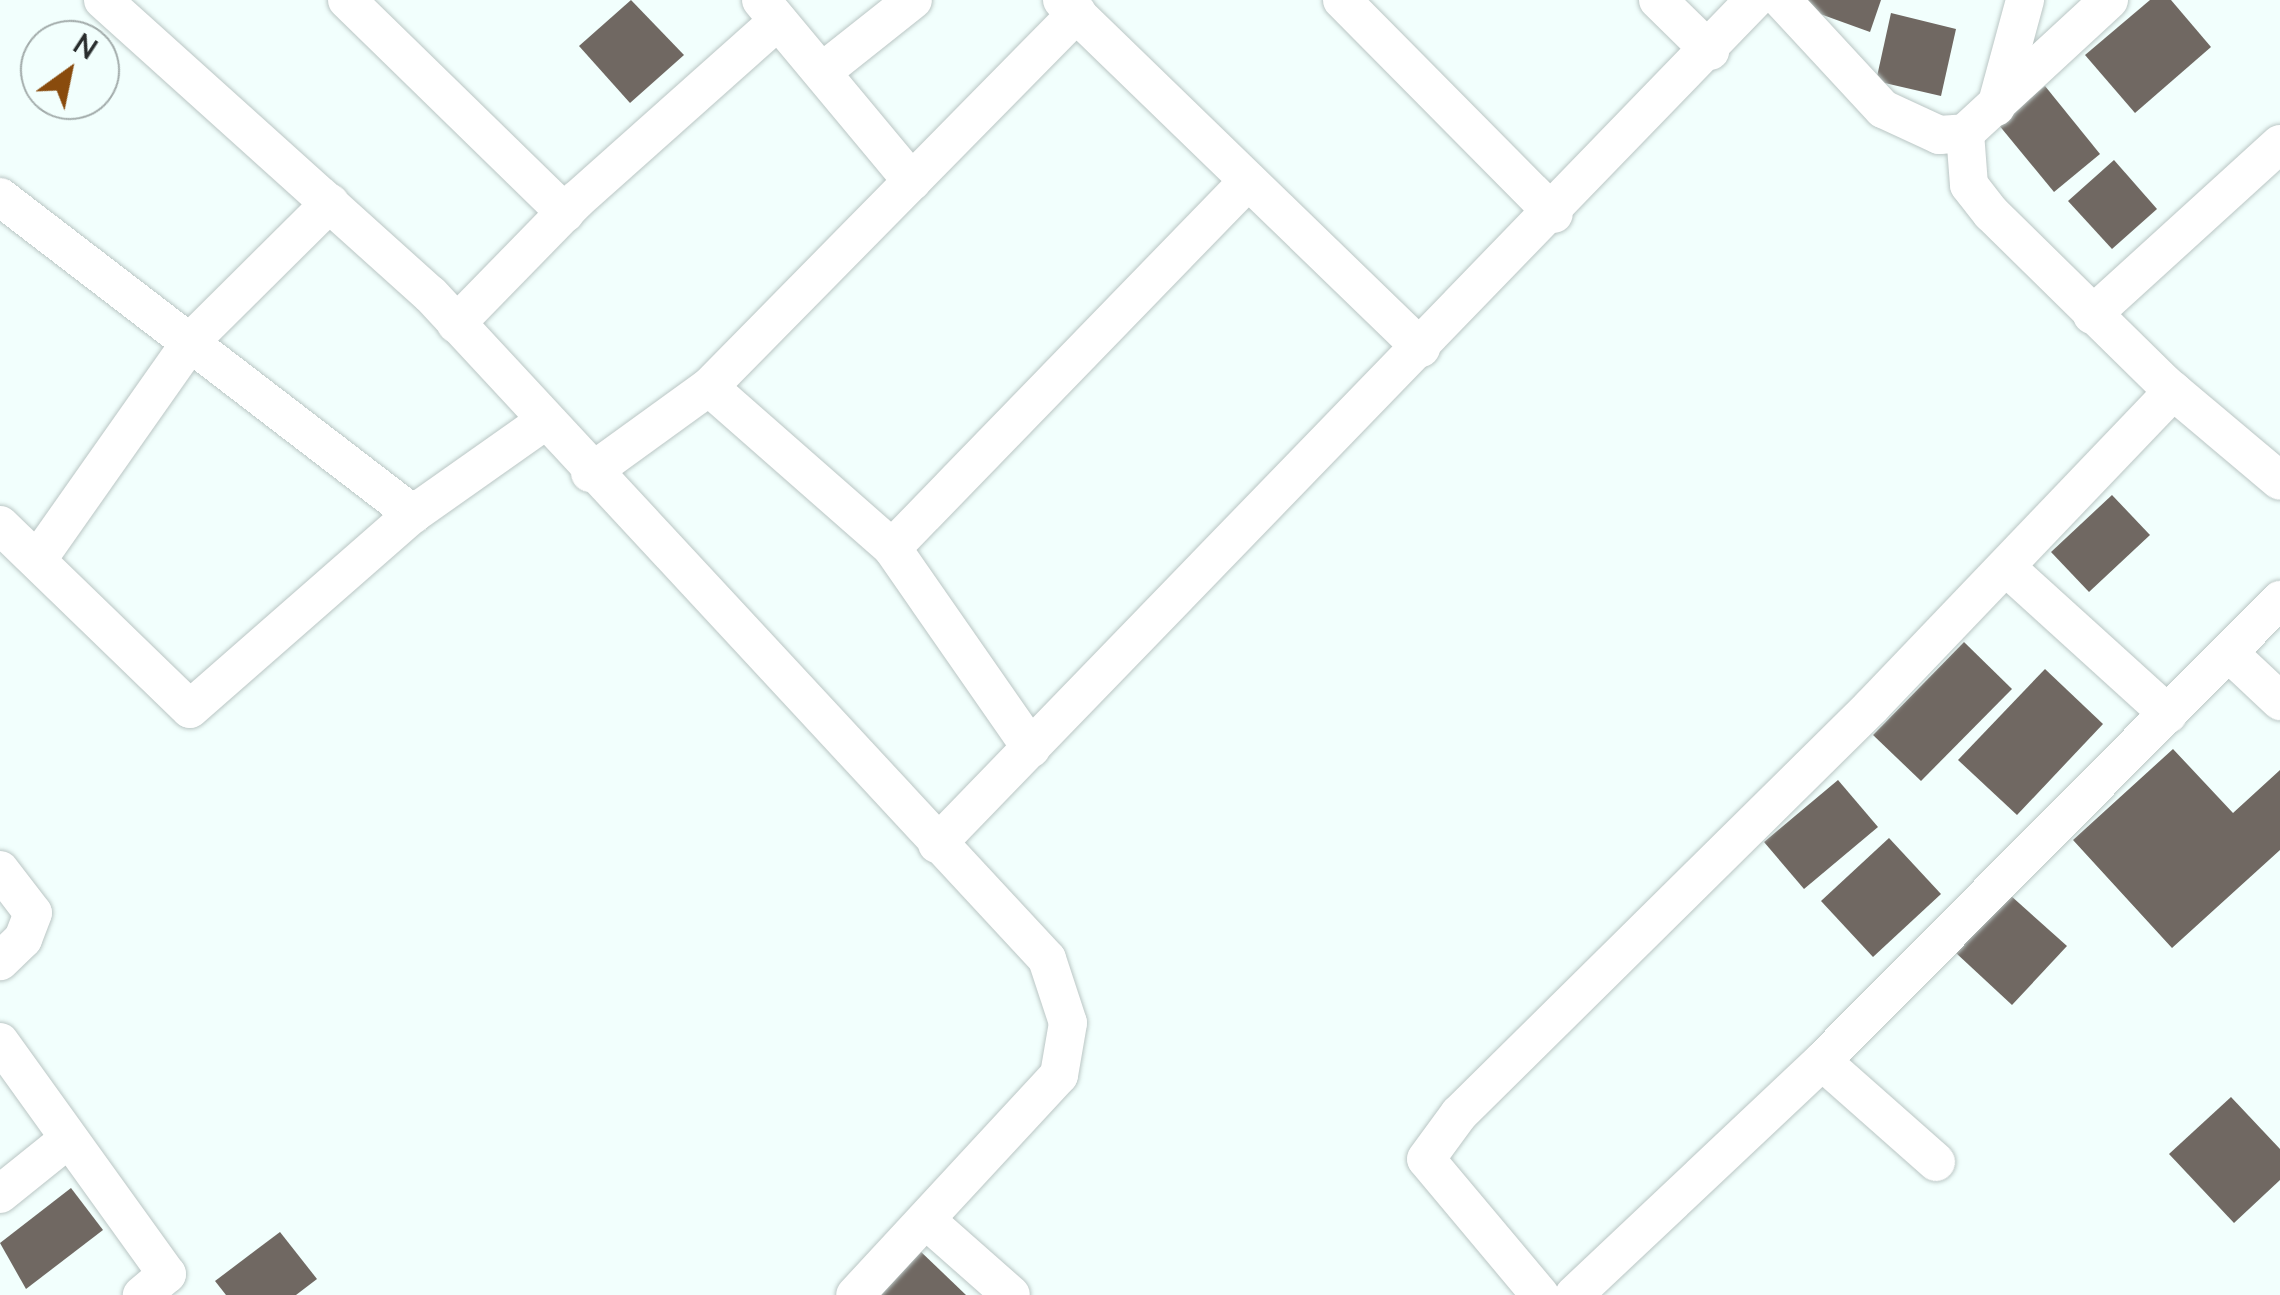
<!DOCTYPE html>
<style>
body{margin:0}
#map{position:relative;width:2280px;height:1295px;overflow:hidden;background:#f2fffd;font-family:Mulish,sans-serif}
div>[style]{position:absolute}
[style*='--x']{left:calc(var(--x)*1px);top:calc(var(--y)*1px);width:calc(var(--w)*1px);rotate:calc(var(--a)*1deg)}
.building>*{inset:0;background:#706862}
.roads{filter:drop-shadow(0 0 2px #bac6c4) drop-shadow(0 0 2px #bac6c4)}
.minor>*{height:38px;margin:-19px;padding:0 19px;transform-origin:19px;border-radius:19px;background:#fff}
span{translate:-50% -50%;white-space:nowrap;text-align:center;line-height:1.15;-webkit-text-stroke:10px #f2fffd;paint-order:stroke}
.north{position:absolute;left:20px;top:20px;width:100px;height:100px;box-sizing:border-box;background:#f2fffd;border:2px solid #a2abaa;border-radius:50%;rotate:33deg;font-size:28px;font-weight:700;line-height:40px;text-align:center;color:#292d2d}
.north::after{content:'';display:block;margin:auto;width:35px;height:45px;background:#894b0d;clip-path:polygon(50% 0,100% 100%,50% 72%,0 100%)}
</style>
<div id="map">
<div class="building">
<i style="clip-path:polygon(631px 0,684px 55px,630px 103px,579px 46px)"></i>
<i style="clip-path:polygon(1800px 0,1881px 0,1870px 32px,1798px 6px)"></i>
<i style="clip-path:polygon(2150px 0,2171px 0,2211px 47px,2135px 113px,2085px 55px)"></i>
<i style="clip-path:polygon(1891px 13px,1956px 29px,1941px 96px,1876px 81px)"></i>
<i style="clip-path:polygon(2045px 86px,2100px 154px,2054px 192px,1998px 124px)"></i>
<i style="clip-path:polygon(2114px 160px,2157px 209px,2112px 249px,2068px 201px)"></i>
<i style="clip-path:polygon(2112px 495px,2150px 535px,2089px 592px,2051px 552px)"></i>
<i style="clip-path:polygon(1964px 642px,2012px 689px,1921px 781px,1873px 735px)"></i>
<i style="clip-path:polygon(2045px 669px,2103px 724px,2017px 815px,1958px 760px)"></i>
<i style="clip-path:polygon(2173px 749px,2233px 813px,2280px 770px,2280px 850px,2172px 948px,2073px 840px)"></i>
<i style="clip-path:polygon(1838px 780px,1878px 827px,1804px 889px,1764px 842px)"></i>
<i style="clip-path:polygon(1889px 838px,1941px 894px,1873px 957px,1821px 901px)"></i>
<i style="clip-path:polygon(2010px 895px,2067px 946px,2012px 1005px,1956px 953px)"></i>
<i style="clip-path:polygon(2231px 1097px,2280px 1149px,2280px 1180px,2234px 1223px,2169px 1154px)"></i>
<i style="clip-path:polygon(71px 1188px,103px 1230px,26px 1289px,0 1243px)"></i>
<i style="clip-path:polygon(280px 1232px,317px 1279px,296px 1295px,226px 1295px,215px 1281px)"></i>
<i style="clip-path:polygon(918px 1249px,966px 1295px,873px 1295px)"></i>
</div>
<div class="roads">
<div class="minor">
<i style="--x:103;--y:0;--w:440;--a:42"></i>
<i style="--x:430;--y:294;--w:907;--a:47.14"></i>
<i style="--x:1047;--y:959;--w:67;--a:71.8"></i>
<i style="--x:1068;--y:1023;--w:53;--a:99.8"></i>
<i style="--x:1059;--y:1075;--w:300;--a:132.8"></i>
<i style="--x:347;--y:0;--w:305;--a:44.3"></i>
<i style="--x:761;--y:0;--w:236;--a:50.2"></i>
<i style="--x:1062;--y:0;--w:500;--a:44.1"></i>
<i style="--x:1342;--y:0;--w:301;--a:45.3"></i>
<i style="--x:1658;--y:0;--w:73;--a:44.4"></i>
<i style="--x:1782;--y:0;--w:149;--a:47.2"></i>
<i style="--x:1883;--y:109;--w:62;--a:24.9"></i>
<i style="--x:1939;--y:135;--w:26;--a:-4"></i>
<i style="--x:1965;--y:133;--w:196;--a:-42.7"></i>
<i style="--x:822;--y:72;--w:116;--a:-38.4"></i>
<i style="--x:1996;--y:107;--w:111;--a:-74.8"></i>
<i style="--x:1965;--y:133;--w:52;--a:85.6"></i>
<i style="--x:1969;--y:185;--w:36;--a:52"></i>
<i style="--x:1991;--y:213;--w:244;--a:44.5"></i>
<i style="--x:2165;--y:384;--w:150;--a:40.1"></i>
<i style="--x:0;--y:197;--w:521;--a:37.51"></i>
<i style="--x:413;--y:514;--w:158;--a:-35.2"></i>
<i style="--x:2092;--y:315;--w:254;--a:-42.3"></i>
<i style="--x:456;--y:324;--w:173;--a:-45.7"></i>
<i style="--x:577;--y:200;--w:269;--a:-41.7"></i>
<i style="--x:709;--y:387;--w:244;--a:41.3"></i>
<i style="--x:892;--y:548;--w:244;--a:55.2"></i>
<i style="--x:590;--y:473;--w:147;--a:-35.9"></i>
<i style="--x:709;--y:387;--w:525;--a:-45.46"></i>
<i style="--x:0;--y:525;--w:264;--a:44.1"></i>
<i style="--x:190;--y:709;--w:296;--a:-41.2"></i>
<i style="--x:892;--y:548;--w:510;--a:-45.87"></i>
<i style="--x:38;--y:559;--w:266;--a:-54.9"></i>
<i style="--x:191;--y:341;--w:196;--a:-44.8"></i>
<i style="--x:2006;--y:567;--w:219;--a:42.2"></i>
<i style="--x:2230;--y:654;--w:69;--a:43.2"></i>
<i style="--x:937;--y:844;--w:1175;--a:-45.93"></i>
<i style="--x:0;--y:870;--w:54;--a:52.5"></i>
<i style="--x:33;--y:913;--w:28;--a:111"></i>
<i style="--x:23;--y:939;--w:32;--a:136"></i>
<i style="--x:0;--y:1042;--w:286;--a:54.3"></i>
<i style="--x:167;--y:1274;--w:33;--a:140"></i>
<i style="--x:1936;--y:1162;--w:152;--a:-138.5"></i>
<i style="--x:1822;--y:1061;--w:650;--a:-45.19"></i>
<i style="--x:0;--y:1194;--w:85;--a:-38.8"></i>
<i style="--x:926;--y:1220;--w:113;--a:41.4"></i>
<i style="--x:1540;--y:1295;--w:177;--a:-130"></i>
<i style="--x:1426;--y:1159;--w:56;--a:-53.7"></i>
<i style="--x:1459;--y:1114;--w:581;--a:-44.65"></i>
<i style="--x:1872;--y:706;--w:436;--a:-46.3"></i>
<i style="--x:1574;--y:1295;--w:341;--a:-43.3"></i>
</div>
</div>
<div class="north">N</div>
</div>
